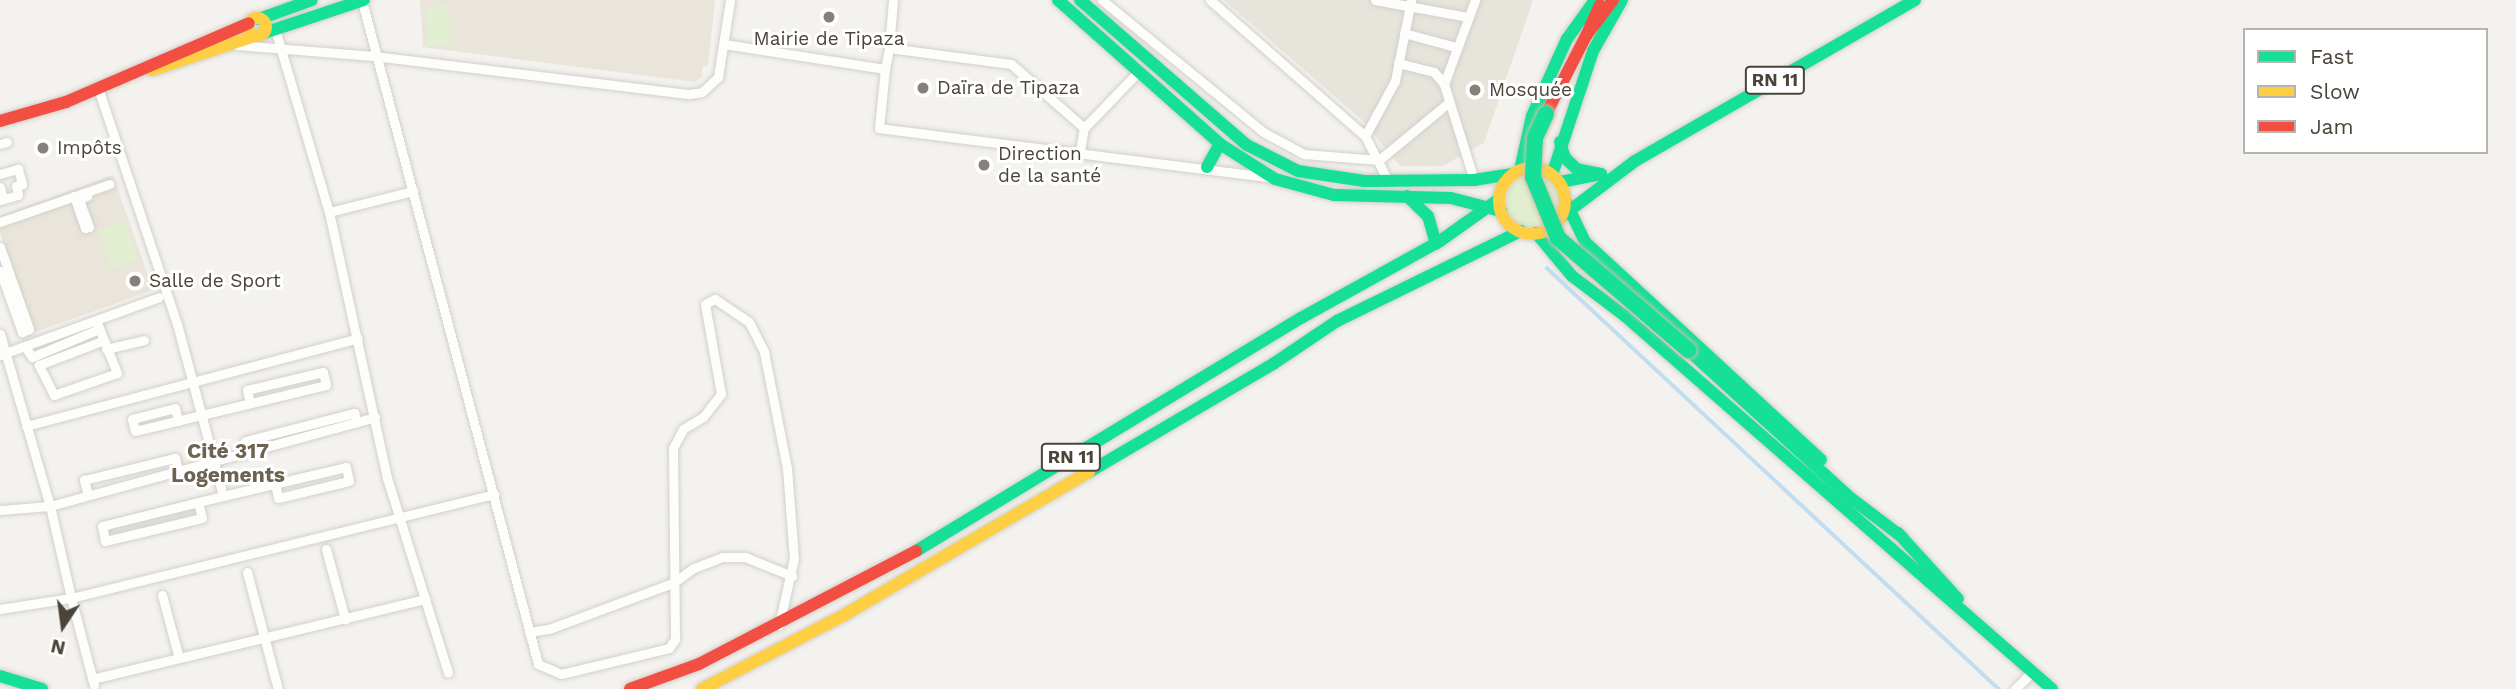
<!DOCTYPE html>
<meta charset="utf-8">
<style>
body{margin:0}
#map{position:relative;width:2516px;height:689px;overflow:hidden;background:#f4f2ee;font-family:"Work Sans",sans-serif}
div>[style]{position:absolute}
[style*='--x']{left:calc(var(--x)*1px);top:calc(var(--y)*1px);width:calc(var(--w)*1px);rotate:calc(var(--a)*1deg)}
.residential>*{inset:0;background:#e7e4dc}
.education>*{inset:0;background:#eae5da}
.green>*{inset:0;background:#e1eecf}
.round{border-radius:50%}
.parking>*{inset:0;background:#e6e3df}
.stream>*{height:3.5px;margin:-1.75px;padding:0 1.75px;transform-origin:1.75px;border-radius:1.75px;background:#c0ddf1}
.roads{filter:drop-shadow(0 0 2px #d2d0cb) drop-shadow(0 0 2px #d2d0cb)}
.street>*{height:9px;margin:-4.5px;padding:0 4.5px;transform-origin:4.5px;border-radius:4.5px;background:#fdfdfc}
.fast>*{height:12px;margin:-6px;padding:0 6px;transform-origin:6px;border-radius:6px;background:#16e098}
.slow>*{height:12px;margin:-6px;padding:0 6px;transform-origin:6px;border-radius:6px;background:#ffcf43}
.slow>.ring{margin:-6px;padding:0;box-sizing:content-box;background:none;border:12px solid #ffcf43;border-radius:50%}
.jam>*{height:12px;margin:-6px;padding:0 6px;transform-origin:6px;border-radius:6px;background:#f24e42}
.bridges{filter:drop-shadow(0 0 2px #ccbfa9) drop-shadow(0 0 2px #ccbfa9)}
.fast-bridge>*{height:16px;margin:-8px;padding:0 8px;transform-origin:8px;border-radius:8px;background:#16e098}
.dots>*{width:19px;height:19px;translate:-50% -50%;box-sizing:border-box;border:4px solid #fff;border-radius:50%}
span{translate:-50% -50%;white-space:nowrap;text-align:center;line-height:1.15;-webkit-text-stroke:6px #fff;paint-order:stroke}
.shield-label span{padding:2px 5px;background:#fff;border:2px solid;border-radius:5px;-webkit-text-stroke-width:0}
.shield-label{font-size:18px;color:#4b4439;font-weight:700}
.poi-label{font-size:19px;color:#4b4439}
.left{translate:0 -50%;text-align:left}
.neighbourhood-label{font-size:21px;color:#6e6250;font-weight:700}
.legend{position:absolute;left:2243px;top:28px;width:245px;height:126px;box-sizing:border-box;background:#fff;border:2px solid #b7b4b0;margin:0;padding:9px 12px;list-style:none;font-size:21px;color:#4b4439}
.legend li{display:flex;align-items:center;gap:14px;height:35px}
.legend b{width:35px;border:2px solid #b7b4b0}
.north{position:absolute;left:28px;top:591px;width:70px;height:70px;-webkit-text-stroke:5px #fff;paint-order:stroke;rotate:193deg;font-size:19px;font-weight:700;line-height:28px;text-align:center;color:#4b4439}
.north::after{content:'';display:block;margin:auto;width:24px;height:32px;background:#4b4439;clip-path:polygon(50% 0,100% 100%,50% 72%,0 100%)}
</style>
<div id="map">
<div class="residential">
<i style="clip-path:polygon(1224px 0,1533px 0,1484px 143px,1443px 166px,1400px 166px,1362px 120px)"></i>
</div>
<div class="education">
<i style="clip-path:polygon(420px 0,715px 0,708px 66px,703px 66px,702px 77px,695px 82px,423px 47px)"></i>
<i style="clip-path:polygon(113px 175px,153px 290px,35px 332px,0 233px,0 216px)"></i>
</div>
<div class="green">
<i style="clip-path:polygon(448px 5px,450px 45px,428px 46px,426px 7px)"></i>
<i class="round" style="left:1506px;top:174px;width:54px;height:54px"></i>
<i style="clip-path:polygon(125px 221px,138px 259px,111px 268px,98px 230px)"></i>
</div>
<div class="parking">
<i style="clip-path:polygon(200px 499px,205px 519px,104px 544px,99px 524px)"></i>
</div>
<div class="stream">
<i style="--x:1547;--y:268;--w:618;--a:42.97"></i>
</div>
<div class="roads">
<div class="street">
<i style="--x:1102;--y:0;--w:208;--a:39.3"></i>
<i style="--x:1263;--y:132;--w:47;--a:28.2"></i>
<i style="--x:1304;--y:154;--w:75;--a:4.6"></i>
<i style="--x:1379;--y:160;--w:88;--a:-39.5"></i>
<i style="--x:1210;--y:0;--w:206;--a:41.3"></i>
<i style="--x:1365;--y:136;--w:51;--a:62.9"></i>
<i style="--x:1375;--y:0;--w:95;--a:10.4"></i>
<i style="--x:362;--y:1;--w:686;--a:75.13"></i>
<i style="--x:538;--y:664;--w:25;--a:23"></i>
<i style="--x:561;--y:674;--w:111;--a:-13.5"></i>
<i style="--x:669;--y:648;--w:11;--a:-56"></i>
<i style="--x:675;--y:639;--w:191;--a:-90.6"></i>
<i style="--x:673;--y:448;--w:21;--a:-62"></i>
<i style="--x:683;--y:429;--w:23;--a:-31"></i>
<i style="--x:703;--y:417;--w:29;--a:-52"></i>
<i style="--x:721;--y:394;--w:91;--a:-100.1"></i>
<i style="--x:705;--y:304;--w:11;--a:-27"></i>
<i style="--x:715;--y:299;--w:41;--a:34.1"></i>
<i style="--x:749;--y:322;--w:34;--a:63"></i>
<i style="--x:764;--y:352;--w:118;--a:78.8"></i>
<i style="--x:787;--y:468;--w:90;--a:85.6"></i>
<i style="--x:794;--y:558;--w:69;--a:102.6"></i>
<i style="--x:275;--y:29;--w:191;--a:73.6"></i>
<i style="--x:329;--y:212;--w:272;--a:77.7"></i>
<i style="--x:387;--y:478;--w:204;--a:72.6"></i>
<i style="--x:1404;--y:33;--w:54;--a:15.1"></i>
<i style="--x:724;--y:44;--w:163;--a:8.8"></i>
<i style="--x:885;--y:69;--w:59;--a:95.8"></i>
<i style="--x:879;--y:128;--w:391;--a:7.2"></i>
<i style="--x:237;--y:45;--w:137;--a:4.6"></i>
<i style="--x:374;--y:56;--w:318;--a:6.9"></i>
<i style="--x:690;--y:94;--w:12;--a:-9"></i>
<i style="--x:702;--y:92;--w:22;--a:-43"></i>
<i style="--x:718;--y:77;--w:78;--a:-81.1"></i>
<i style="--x:889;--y:48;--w:48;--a:-85.2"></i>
<i style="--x:1398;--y:63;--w:37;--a:14"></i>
<i style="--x:1434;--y:72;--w:16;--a:50"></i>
<i style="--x:885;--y:69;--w:21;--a:-79"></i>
<i style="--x:889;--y:48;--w:123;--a:7.5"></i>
<i style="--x:1011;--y:64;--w:97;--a:41.2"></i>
<i style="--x:1084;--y:128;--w:78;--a:-46"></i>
<i style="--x:98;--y:88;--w:249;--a:71.5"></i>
<i style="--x:177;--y:324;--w:178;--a:75"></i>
<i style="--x:1365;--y:136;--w:63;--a:-61.4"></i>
<i style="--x:1395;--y:81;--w:83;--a:-78.8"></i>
<i style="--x:0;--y:144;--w:7;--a:-16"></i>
<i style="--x:1080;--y:152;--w:24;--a:-81"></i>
<i style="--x:0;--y:174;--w:19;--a:-16"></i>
<i style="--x:18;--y:169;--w:16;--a:75"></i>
<i style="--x:22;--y:184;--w:6;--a:162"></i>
<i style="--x:16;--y:186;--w:9;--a:77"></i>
<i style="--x:18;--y:195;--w:19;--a:164"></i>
<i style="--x:1474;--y:180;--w:101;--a:-107.4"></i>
<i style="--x:1444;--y:84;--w:90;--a:-69.7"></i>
<i style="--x:0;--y:187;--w:12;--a:76"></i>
<i style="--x:74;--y:196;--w:34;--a:71"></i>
<i style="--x:85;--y:228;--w:4;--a:-14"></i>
<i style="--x:89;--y:227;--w:30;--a:-110"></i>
<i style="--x:79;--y:199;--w:9;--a:-21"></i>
<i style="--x:329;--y:212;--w:87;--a:-14"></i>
<i style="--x:0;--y:222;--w:116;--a:-19.1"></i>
<i style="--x:0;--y:247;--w:87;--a:70.5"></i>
<i style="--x:29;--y:329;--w:8;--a:157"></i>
<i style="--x:22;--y:332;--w:65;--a:-109.8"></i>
<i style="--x:97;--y:323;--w:54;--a:68.2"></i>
<i style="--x:117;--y:373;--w:67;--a:160.8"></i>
<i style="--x:54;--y:395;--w:34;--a:-117"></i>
<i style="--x:39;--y:365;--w:67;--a:-20.9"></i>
<i style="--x:0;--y:334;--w:179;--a:73.8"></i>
<i style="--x:50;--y:506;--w:94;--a:77.1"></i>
<i style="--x:71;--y:598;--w:72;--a:171.2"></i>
<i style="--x:26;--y:348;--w:11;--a:56"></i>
<i style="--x:32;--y:357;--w:73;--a:-22.7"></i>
<i style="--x:106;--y:349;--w:39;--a:-13"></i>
<i style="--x:0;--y:355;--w:169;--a:-20"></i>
<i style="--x:178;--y:421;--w:13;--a:-103"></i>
<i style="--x:175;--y:408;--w:44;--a:165.7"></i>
<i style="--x:132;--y:419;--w:12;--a:76"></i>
<i style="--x:135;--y:431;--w:196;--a:-13.5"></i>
<i style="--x:326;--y:385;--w:13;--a:-103"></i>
<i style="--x:323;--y:372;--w:78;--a:166.7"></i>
<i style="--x:247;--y:390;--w:13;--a:77"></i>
<i style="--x:26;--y:426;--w:343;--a:-14.8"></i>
<i style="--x:248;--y:450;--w:9;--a:-108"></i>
<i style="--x:245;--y:441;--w:113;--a:-14.4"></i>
<i style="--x:354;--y:413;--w:10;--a:73"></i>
<i style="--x:88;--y:495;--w:16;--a:-105"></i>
<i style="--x:84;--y:480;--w:94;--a:-13.6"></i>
<i style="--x:175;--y:458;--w:12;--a:76"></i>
<i style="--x:198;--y:502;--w:16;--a:76"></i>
<i style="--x:202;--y:518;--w:100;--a:166.7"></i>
<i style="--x:105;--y:541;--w:15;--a:-101"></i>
<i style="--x:102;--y:526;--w:125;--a:-13.9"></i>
<i style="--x:223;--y:496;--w:126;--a:-13.3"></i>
<i style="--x:346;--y:467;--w:14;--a:78"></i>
<i style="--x:349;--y:481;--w:73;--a:166.5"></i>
<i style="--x:278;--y:498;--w:14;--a:-102"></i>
<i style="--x:0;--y:510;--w:50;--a:-4.6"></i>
<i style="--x:50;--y:506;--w:337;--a:-15.3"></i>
<i style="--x:326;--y:549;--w:73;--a:74.8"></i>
<i style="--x:247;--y:572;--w:121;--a:75.2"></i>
<i style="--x:162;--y:595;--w:65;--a:74.9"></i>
<i style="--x:529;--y:632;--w:20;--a:-9"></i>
<i style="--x:549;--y:629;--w:132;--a:-20.4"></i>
<i style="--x:673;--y:583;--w:26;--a:-36"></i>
<i style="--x:694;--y:568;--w:31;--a:-21"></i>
<i style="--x:723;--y:557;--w:22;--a:0"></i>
<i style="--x:745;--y:557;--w:51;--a:22"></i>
<i style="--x:92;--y:679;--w:343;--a:-13.5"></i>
<i style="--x:94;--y:685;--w:90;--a:-104.8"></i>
<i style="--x:71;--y:598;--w:436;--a:-13.8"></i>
<i style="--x:2015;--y:689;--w:23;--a:-45"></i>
</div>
<div class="fast">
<i style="--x:1058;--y:0;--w:217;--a:41.6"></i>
<i style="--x:1220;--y:144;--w:65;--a:32.5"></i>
<i style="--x:1275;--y:179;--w:61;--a:15.2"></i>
<i style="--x:1334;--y:195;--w:117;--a:1.5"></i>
<i style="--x:1451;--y:198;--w:52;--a:14.6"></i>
<i style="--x:1080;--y:0;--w:221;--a:41"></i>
<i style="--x:1247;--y:145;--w:57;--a:27"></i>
<i style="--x:1298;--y:171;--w:67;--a:8.6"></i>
<i style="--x:1364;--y:181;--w:110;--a:-0.5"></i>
<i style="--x:1474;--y:180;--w:39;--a:-9"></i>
<i style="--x:259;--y:19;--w:56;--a:-19.7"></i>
<i style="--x:264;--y:33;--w:105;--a:-18.3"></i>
<i style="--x:1560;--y:142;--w:17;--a:73"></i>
<i style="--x:1565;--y:158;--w:16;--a:43"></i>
<i style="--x:1577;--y:169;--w:24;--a:12"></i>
<i style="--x:1207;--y:167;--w:26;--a:-61"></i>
<i style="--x:1520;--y:170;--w:55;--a:-77.5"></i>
<i style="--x:1532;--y:116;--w:85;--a:-65.6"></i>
<i style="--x:1567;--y:39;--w:48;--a:-54.3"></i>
<i style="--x:1552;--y:175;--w:131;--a:-71.7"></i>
<i style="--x:1593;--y:51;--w:59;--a:-60.4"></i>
<i style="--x:1560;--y:182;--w:42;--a:-11"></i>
<i style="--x:1407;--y:196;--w:29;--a:44"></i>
<i style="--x:1428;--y:216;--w:29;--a:74"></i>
<i style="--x:1565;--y:200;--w:47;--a:64.5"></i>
<i style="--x:1585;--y:242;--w:321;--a:42.7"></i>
<i style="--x:1561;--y:217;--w:93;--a:-37.1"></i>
<i style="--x:1635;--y:161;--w:323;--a:-29.9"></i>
<i style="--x:1536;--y:233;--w:56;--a:50.1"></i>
<i style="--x:1572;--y:276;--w:66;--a:37"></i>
<i style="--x:1625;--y:316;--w:567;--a:41.14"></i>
<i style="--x:1688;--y:350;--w:222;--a:42.3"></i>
<i style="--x:1852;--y:499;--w:63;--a:37.2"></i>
<i style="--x:1089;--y:472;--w:213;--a:-30.4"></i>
<i style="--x:1273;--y:364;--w:77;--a:-33.9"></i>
<i style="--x:1337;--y:321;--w:205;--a:-26.1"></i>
<i style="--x:1898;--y:533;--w:89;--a:47.7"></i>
<i style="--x:916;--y:551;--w:450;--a:-31.2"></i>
<i style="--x:1301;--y:318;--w:159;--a:-29"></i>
<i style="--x:1440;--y:241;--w:72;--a:-35.4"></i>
<i style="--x:0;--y:676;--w:44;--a:17.2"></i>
</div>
<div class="slow">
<i class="ring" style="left:248px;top:18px;width:6px;height:6px"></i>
<i style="--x:152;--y:70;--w:108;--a:-18.3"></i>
<i class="ring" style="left:1499px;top:168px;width:54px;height:54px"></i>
<i style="--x:702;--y:689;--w:160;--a:-27.5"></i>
<i style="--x:844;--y:615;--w:284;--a:-30.3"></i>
</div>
<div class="jam">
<i style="--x:1600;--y:5;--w:34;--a:114"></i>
<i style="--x:1586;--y:36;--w:45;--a:-53.1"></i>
<i style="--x:1546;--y:114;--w:88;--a:-62.9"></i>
<i style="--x:0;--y:121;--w:69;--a:-16.1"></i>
<i style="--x:66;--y:102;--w:199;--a:-23.3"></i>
<i style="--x:630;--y:689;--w:73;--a:-19.9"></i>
<i style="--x:699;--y:664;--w:245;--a:-27.5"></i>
</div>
</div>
<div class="bridges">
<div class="fast-bridge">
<i style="--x:1546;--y:114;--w:26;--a:115"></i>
<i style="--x:1535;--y:138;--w:39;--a:93"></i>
<i style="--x:1533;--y:177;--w:66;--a:67.7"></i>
<i style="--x:1558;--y:238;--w:172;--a:40.7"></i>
</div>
</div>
<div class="dots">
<i style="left:829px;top:17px;background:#868178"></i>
<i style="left:923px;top:88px;background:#868178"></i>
<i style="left:1475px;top:90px;background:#868178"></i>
<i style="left:43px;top:148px;background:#868178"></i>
<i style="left:984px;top:165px;background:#868178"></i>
<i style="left:135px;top:281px;background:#868178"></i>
</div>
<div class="shield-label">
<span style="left:1775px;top:80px">RN 11</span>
<span style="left:1071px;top:457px">RN 11</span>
</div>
<div class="poi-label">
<span style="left:829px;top:39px">Mairie de Tipaza</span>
<span class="left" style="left:937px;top:88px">Daïra de Tipaza</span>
<span class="left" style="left:1489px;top:90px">Mosquée</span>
<span class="left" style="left:57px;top:148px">Impôts</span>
<span class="left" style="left:998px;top:165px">Direction<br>de la santé</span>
<span class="left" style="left:149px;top:281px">Salle de Sport</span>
</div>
<div class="neighbourhood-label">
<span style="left:228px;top:463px">Cité 317<br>Logements</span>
</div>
<ul class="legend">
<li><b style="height:9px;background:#16e098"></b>Fast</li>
<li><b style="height:9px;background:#ffcf43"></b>Slow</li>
<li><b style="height:9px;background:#f24e42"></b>Jam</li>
</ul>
<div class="north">N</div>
</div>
